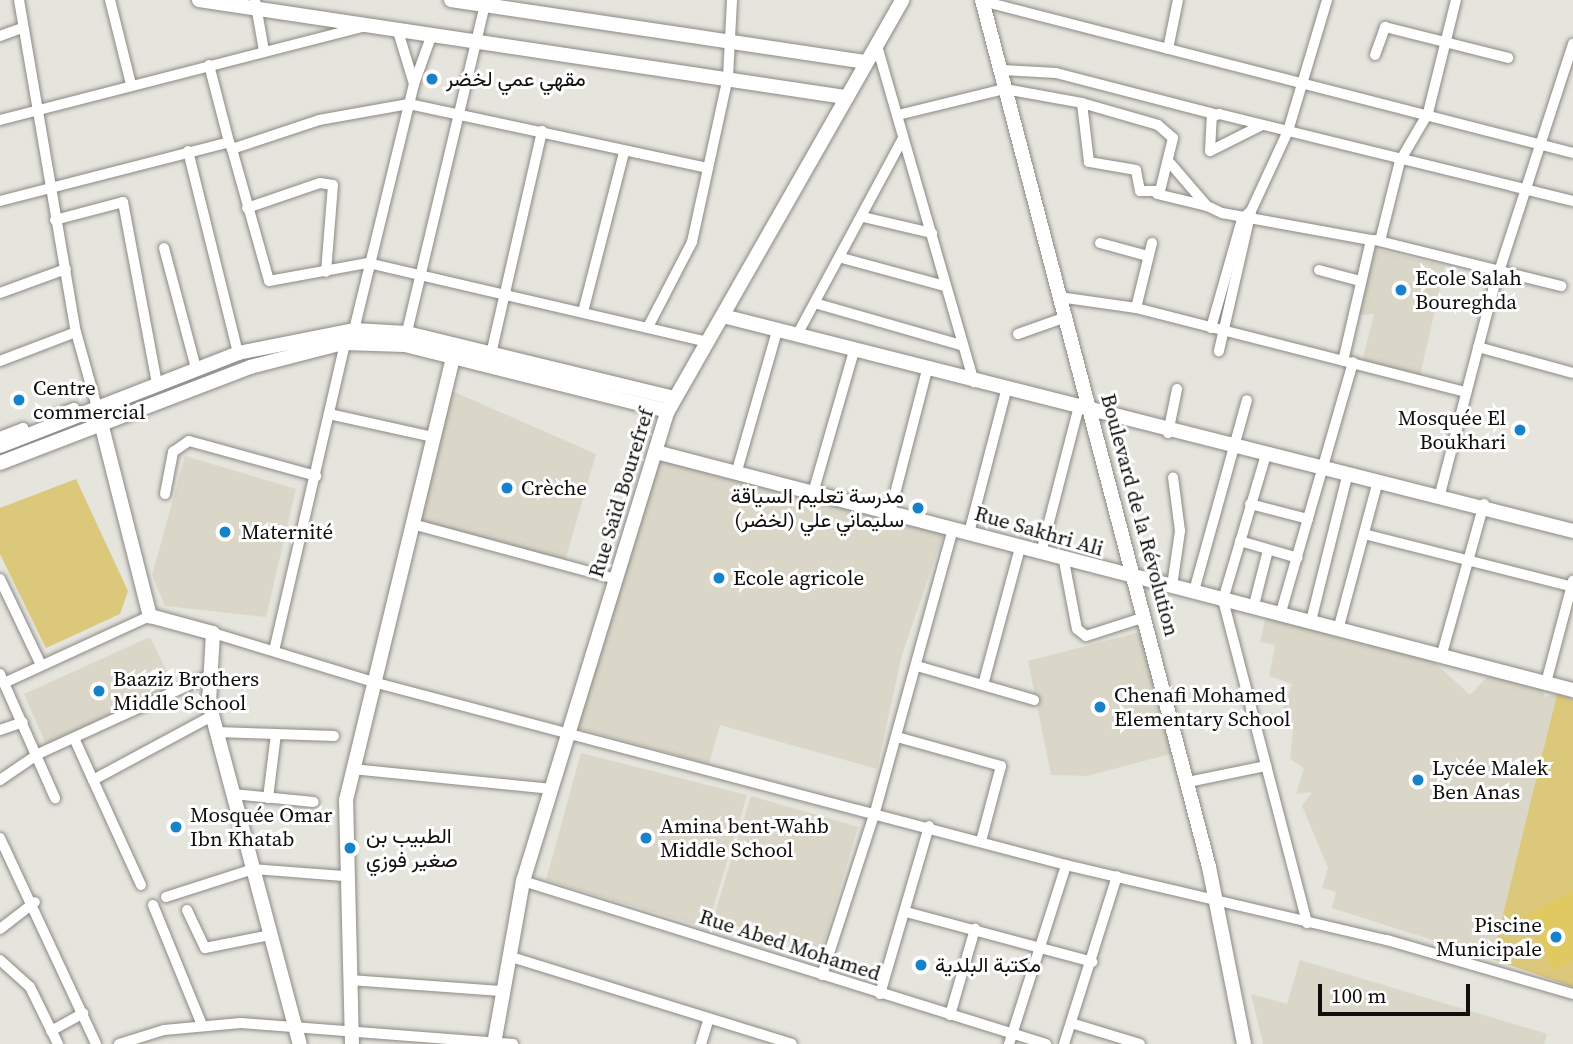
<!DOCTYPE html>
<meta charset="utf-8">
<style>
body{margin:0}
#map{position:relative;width:1573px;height:1044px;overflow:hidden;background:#e5e4dd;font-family:"Source Serif 4",Vazirmatn,serif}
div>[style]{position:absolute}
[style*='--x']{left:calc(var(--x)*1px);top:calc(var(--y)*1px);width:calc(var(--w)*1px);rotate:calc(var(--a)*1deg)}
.built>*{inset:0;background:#dad7c9}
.green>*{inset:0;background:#dbc87b}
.water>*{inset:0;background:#e1c962}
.roads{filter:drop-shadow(0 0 2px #8b8984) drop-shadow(0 0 2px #8b8984)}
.street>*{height:10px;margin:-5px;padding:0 5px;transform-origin:5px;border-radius:5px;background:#fff}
.secondary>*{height:14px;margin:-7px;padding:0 7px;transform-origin:7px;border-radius:7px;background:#fff}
.primary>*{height:14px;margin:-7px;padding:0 7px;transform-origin:7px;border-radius:7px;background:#fff}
.dots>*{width:19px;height:19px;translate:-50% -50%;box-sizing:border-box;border:4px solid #fff;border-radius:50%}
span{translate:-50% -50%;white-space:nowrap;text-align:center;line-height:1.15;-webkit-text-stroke:6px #fff;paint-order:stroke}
.poi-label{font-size:21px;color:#100f0d}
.left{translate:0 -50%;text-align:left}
.right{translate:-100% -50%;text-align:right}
.street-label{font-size:21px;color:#100f0d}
.scale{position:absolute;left:1318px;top:984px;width:152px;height:32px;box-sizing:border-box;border:4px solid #100f0d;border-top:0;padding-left:9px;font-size:21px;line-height:24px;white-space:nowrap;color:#100f0d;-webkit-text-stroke:5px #fff;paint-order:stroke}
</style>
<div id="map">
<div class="built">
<i style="clip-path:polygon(1375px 249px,1445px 266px,1420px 376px,1362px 362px,1374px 314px,1356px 315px)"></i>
<i style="clip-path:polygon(452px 391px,596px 454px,565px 561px,419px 522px)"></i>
<i style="clip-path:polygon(185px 456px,296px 489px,266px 617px,165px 606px,152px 575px)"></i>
<i style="clip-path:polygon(658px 459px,944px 532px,902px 655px,877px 769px,720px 725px,709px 764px,574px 727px)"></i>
<i style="clip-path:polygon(1266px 616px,1433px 661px,1470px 695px,1489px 675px,1542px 690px,1545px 697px,1557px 694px,1492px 959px,1332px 908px,1336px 892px,1322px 888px,1328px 868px,1302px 806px,1312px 792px,1296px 794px,1304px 768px,1290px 759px,1293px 728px,1278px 724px,1292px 684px,1269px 676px,1275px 645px,1260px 642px)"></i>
<i style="clip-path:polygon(1144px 631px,1174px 753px,1087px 776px,1051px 775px,1028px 661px)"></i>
<i style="clip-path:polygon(150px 637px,175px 688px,47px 747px,24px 694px)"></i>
<i style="clip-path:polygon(581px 753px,747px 795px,707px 928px,546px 880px)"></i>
<i style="clip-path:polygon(751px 796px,858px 827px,821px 952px,713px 919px)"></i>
<i style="clip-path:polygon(1300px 960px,1547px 1034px,1544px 1044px,1263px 1044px,1251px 994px,1287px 1004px)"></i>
</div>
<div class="green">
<i style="clip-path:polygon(76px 479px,128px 591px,120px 614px,46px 648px,0 554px,0 508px)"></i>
<i style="clip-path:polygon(1557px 694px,1573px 699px,1573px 987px,1492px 959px)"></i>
</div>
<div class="water">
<i style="clip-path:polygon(1573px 892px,1573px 960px,1553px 970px,1528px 913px)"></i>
</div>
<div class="roads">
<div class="street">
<i style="--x:19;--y:0;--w:337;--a:80.3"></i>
<i style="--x:76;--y:332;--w:78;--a:74.4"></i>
<i style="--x:110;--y:0;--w:87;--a:76"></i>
<i style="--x:255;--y:0;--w:52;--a:80"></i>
<i style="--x:982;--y:1;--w:610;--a:14.42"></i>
<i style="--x:397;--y:28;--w:59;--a:73.1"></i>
<i style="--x:0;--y:36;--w:23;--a:-20"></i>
<i style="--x:877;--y:46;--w:350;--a:73.9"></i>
<i style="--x:1168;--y:49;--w:50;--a:-78.5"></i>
<i style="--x:1375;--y:55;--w:30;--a:-70"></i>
<i style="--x:1385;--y:27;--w:127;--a:14.1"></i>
<i style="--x:209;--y:65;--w:80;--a:75.4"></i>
<i style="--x:1003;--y:70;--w:53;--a:3.2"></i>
<i style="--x:1056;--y:73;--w:163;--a:14.5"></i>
<i style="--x:898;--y:115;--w:110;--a:-13.7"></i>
<i style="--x:1005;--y:89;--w:78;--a:10.3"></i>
<i style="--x:1082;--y:103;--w:79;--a:16.1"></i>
<i style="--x:1158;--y:125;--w:20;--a:41"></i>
<i style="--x:1173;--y:138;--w:55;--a:103.8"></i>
<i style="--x:1160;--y:191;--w:20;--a:180"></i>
<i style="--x:1140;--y:191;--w:21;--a:-101"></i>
<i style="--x:1136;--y:170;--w:48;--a:-170.3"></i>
<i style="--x:1089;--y:162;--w:59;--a:-96.8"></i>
<i style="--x:0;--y:120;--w:374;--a:-14.4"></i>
<i style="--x:1262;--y:125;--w:58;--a:153.4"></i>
<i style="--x:1210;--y:151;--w:34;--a:-87"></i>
<i style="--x:1212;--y:117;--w:8;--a:-23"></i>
<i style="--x:1219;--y:114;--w:365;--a:13.8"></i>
<i style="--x:232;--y:149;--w:137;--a:74.3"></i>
<i style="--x:269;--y:281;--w:101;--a:-10.3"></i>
<i style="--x:368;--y:263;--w:345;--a:13.1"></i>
<i style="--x:188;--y:151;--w:208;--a:76.1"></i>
<i style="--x:1170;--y:163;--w:57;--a:49.3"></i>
<i style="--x:1207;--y:206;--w:17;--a:25"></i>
<i style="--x:1222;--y:213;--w:151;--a:10.3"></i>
<i style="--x:1371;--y:240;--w:124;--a:103"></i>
<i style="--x:1157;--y:194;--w:51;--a:13.5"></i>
<i style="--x:0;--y:201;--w:236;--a:-14.4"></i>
<i style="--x:229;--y:142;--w:8;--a:67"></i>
<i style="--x:232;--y:149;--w:92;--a:-18.4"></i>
<i style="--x:319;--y:120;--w:91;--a:-10.1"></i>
<i style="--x:409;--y:104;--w:305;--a:12.1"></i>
<i style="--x:247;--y:208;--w:77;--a:-18.9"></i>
<i style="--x:320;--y:183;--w:13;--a:9"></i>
<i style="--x:333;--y:185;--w:87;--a:94.6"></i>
<i style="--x:1251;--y:211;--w:88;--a:-65.2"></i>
<i style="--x:1288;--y:131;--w:137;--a:-73.4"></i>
<i style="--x:863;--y:217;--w:71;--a:13.1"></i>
<i style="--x:55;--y:220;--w:70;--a:-14.8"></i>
<i style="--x:123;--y:202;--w:185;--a:79.4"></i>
<i style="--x:1375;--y:240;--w:192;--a:13.9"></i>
<i style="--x:1380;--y:241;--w:82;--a:-76"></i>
<i style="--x:1400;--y:161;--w:56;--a:-59.7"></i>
<i style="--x:1428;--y:113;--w:116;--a:-76.1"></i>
<i style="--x:1100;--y:243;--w:50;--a:15.2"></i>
<i style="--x:164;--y:248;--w:124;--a:75.1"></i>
<i style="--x:842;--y:258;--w:107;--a:15.2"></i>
<i style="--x:1319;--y:270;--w:42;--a:15"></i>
<i style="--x:0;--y:293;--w:70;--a:-20"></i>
<i style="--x:1059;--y:297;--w:78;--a:8.1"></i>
<i style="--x:1136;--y:308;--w:341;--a:14.3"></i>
<i style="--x:818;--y:304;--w:149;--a:16"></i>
<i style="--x:1136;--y:308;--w:67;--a:-76.2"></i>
<i style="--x:583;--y:312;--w:165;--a:-75.6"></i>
<i style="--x:648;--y:327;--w:96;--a:-62.6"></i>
<i style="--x:692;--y:242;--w:169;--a:-77.7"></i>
<i style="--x:728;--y:77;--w:77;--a:-87"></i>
<i style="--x:1211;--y:328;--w:113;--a:-74.1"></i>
<i style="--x:1242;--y:219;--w:12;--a:-42"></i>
<i style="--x:1251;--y:211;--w:144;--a:102.9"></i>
<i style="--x:354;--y:330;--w:253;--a:-76.3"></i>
<i style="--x:414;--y:84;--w:53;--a:-70.2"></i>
<i style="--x:1018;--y:334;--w:51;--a:-19.5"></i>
<i style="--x:797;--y:335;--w:224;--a:-61.7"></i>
<i style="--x:406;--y:336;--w:344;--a:-76.6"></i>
<i style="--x:1478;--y:347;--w:98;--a:15.3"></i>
<i style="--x:491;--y:354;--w:229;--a:-77.1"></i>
<i style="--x:0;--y:361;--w:81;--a:-20.9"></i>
<i style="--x:329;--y:414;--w:107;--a:12.5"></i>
<i style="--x:51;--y:426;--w:9;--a:-111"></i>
<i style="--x:48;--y:418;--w:28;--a:-21"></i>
<i style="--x:74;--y:408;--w:9;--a:69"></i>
<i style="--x:1168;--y:433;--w:45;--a:-78.4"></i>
<i style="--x:0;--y:437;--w:25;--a:-21"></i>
<i style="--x:23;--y:428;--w:8;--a:76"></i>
<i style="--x:1265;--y:458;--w:148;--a:106.5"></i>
<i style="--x:1223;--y:600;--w:334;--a:75.4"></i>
<i style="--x:736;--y:474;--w:149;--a:-74"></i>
<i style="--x:813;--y:493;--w:148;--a:-73.9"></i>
<i style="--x:165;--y:494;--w:43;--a:-79.2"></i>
<i style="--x:173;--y:452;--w:19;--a:-35"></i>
<i style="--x:189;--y:441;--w:132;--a:15.4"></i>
<i style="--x:1440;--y:494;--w:211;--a:-75.4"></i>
<i style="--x:1493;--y:290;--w:259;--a:-72"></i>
<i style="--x:1250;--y:504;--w:60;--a:14.5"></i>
<i style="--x:890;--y:513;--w:148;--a:-75.5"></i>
<i style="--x:412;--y:524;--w:211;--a:15.1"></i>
<i style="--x:969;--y:533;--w:147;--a:-75.4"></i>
<i style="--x:1364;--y:534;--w:216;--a:14.2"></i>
<i style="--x:1240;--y:541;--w:60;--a:16.3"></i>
<i style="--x:1041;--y:553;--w:148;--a:-75.5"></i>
<i style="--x:1064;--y:561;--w:69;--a:79.2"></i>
<i style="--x:1077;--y:629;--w:11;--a:38"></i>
<i style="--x:1086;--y:636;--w:62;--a:-17.9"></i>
<i style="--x:0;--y:579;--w:95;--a:64.5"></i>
<i style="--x:1172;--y:586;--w:56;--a:-81.7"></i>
<i style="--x:1180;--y:531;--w:54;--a:-97.4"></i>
<i style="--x:1194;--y:591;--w:198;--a:-74.5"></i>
<i style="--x:1254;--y:605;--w:57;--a:-75.7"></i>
<i style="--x:1281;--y:612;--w:260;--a:-73.9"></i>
<i style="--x:1311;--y:621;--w:148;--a:-76"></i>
<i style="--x:1338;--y:630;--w:154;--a:-75"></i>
<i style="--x:213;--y:633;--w:167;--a:17"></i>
<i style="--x:373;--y:682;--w:717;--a:14.79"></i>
<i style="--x:1066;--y:865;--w:330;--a:13.2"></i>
<i style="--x:1387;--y:940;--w:194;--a:16.2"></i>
<i style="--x:274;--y:651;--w:316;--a:-77"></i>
<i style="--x:1441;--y:657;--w:159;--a:-74.3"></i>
<i style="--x:917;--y:666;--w:122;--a:16.2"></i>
<i style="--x:0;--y:674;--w:136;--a:66.1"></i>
<i style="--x:4;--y:683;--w:161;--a:-24.7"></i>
<i style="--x:1546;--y:683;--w:106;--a:-75.2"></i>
<i style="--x:983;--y:685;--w:142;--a:-74.9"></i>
<i style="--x:0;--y:730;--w:24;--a:-19"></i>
<i style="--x:216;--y:732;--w:60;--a:1.9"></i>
<i style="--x:897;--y:737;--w:108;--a:15.6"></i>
<i style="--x:1001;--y:766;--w:78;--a:104.9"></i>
<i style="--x:74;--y:738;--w:46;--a:65.7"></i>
<i style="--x:352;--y:769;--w:201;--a:5.7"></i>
<i style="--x:0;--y:780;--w:46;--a:-34.4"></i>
<i style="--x:38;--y:754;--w:187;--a:-24.6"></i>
<i style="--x:1188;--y:782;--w:80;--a:-11.6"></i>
<i style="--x:233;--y:794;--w:81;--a:5.6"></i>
<i style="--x:268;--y:798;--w:64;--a:-82.9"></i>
<i style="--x:276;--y:734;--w:58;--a:2"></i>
<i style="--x:0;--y:838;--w:227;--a:65"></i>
<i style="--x:523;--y:881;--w:548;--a:17.31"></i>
<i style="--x:141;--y:885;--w:115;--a:-114.6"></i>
<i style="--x:93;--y:780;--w:135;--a:-28.3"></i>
<i style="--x:166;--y:897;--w:91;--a:-17.8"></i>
<i style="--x:253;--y:869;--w:92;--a:4.4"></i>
<i style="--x:153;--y:905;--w:130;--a:67.8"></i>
<i style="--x:187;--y:910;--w:42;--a:64.7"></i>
<i style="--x:205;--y:948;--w:66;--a:-11.3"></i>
<i style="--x:906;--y:912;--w:193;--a:15"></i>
<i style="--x:0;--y:929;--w:44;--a:-37.6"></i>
<i style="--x:508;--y:956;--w:297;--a:17.2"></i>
<i style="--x:0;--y:960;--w:40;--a:42"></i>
<i style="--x:30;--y:987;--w:64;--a:63.8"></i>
<i style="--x:822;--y:975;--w:171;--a:-72"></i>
<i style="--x:875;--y:812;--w:295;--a:-74.6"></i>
<i style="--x:350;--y:980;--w:151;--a:4.2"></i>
<i style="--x:880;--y:994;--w:175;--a:-73.7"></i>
<i style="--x:950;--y:1015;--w:90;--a:-73.8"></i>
<i style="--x:1071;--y:1023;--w:72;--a:16.9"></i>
<i style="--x:51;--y:1031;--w:37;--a:-29"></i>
<i style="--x:119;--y:1044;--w:47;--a:-17.3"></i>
<i style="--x:164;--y:1030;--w:77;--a:-5.2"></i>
<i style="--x:241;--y:1023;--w:273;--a:4.4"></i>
<i style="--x:701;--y:1044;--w:27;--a:-73"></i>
<i style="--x:1009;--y:1044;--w:188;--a:-72.3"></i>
<i style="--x:1064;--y:1044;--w:176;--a:-72.5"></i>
</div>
<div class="secondary">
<i style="--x:199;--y:0;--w:653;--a:8.54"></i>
<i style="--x:451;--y:0;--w:420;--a:8.5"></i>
<i style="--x:723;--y:316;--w:877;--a:14.19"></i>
<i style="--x:97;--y:407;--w:216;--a:75.8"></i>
<i style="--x:150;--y:616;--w:65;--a:15.1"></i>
<i style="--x:213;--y:633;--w:70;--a:93.3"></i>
<i style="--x:209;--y:703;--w:353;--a:75.1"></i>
<i style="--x:0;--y:446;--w:256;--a:-21.3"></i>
<i style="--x:238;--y:353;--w:118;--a:-11.2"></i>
<i style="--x:354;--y:330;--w:53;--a:3.2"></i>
<i style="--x:407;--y:333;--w:274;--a:13.7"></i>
<i style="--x:656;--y:452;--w:947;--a:14.55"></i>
<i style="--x:0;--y:463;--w:268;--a:-21"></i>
<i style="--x:250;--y:367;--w:96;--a:-14.5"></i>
<i style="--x:343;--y:343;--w:62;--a:1.8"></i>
<i style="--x:405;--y:345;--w:271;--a:14.1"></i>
<i style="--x:352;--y:1044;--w:244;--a:-91.4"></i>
<i style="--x:346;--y:800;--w:455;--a:-76.4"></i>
</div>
<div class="primary">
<i style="--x:982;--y:0;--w:896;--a:75.33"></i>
<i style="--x:1209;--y:867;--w:180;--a:78.8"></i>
<i style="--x:494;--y:1044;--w:166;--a:-79.9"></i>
<i style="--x:523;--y:881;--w:492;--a:-72.9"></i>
<i style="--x:668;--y:411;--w:473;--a:-60.3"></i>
</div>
</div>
<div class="dots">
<i style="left:432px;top:79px;background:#1782cc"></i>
<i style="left:1401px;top:290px;background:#1782cc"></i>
<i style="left:19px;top:400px;background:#1782cc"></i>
<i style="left:1520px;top:430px;background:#1782cc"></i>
<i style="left:507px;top:488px;background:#1782cc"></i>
<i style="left:918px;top:508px;background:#1782cc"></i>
<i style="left:225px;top:532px;background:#1782cc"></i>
<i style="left:719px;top:578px;background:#1782cc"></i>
<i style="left:99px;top:691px;background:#1782cc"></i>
<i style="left:1100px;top:707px;background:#1782cc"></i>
<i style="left:1418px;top:780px;background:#1782cc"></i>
<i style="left:176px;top:827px;background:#1782cc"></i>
<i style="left:646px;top:838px;background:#1782cc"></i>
<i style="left:350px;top:848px;background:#1782cc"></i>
<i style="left:1556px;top:937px;background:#1782cc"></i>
<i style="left:921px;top:965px;background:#1782cc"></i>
</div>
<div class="poi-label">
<span class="left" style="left:446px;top:79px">مقهي عمي لخضر</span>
<span class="left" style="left:1415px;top:290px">Ecole Salah<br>Boureghda</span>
<span class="left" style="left:33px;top:400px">Centre<br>commercial</span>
<span class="right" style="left:1506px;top:430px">Mosquée El<br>Boukhari</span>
<span class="left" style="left:521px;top:488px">Crèche</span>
<span class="right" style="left:904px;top:508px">مدرسة تعليم السياقة<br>سليماني علي (لخضر)</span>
<span class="left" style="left:241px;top:532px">Maternité</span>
<span class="left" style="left:733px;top:578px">Ecole agricole</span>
<span class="left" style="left:113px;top:691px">Baaziz Brothers<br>Middle School</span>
<span class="left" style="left:1114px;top:707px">Chenafi Mohamed<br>Elementary School</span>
<span class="left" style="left:1432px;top:780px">Lycée Malek<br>Ben Anas</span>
<span class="left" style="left:190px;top:827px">Mosquée Omar<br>Ibn Khatab</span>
<span class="left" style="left:660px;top:838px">Amina bent-Wahb<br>Middle School</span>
<span class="left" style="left:366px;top:848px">الطبيب بن<br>صغير فوزي</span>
<span class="right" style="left:1542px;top:937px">Piscine<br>Municipale</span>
<span class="left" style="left:935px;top:965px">مكتبة البلدية</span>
</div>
<div class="street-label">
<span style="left:621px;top:493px;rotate:-73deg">Rue Saïd Bourefref</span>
<span style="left:1140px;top:515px;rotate:75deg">Boulevard de la Révolution</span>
<span style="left:1039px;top:531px;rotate:16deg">Rue Sakhri Ali</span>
<span style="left:790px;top:945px;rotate:18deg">Rue Abed Mohamed</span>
</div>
<div class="scale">100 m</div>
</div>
